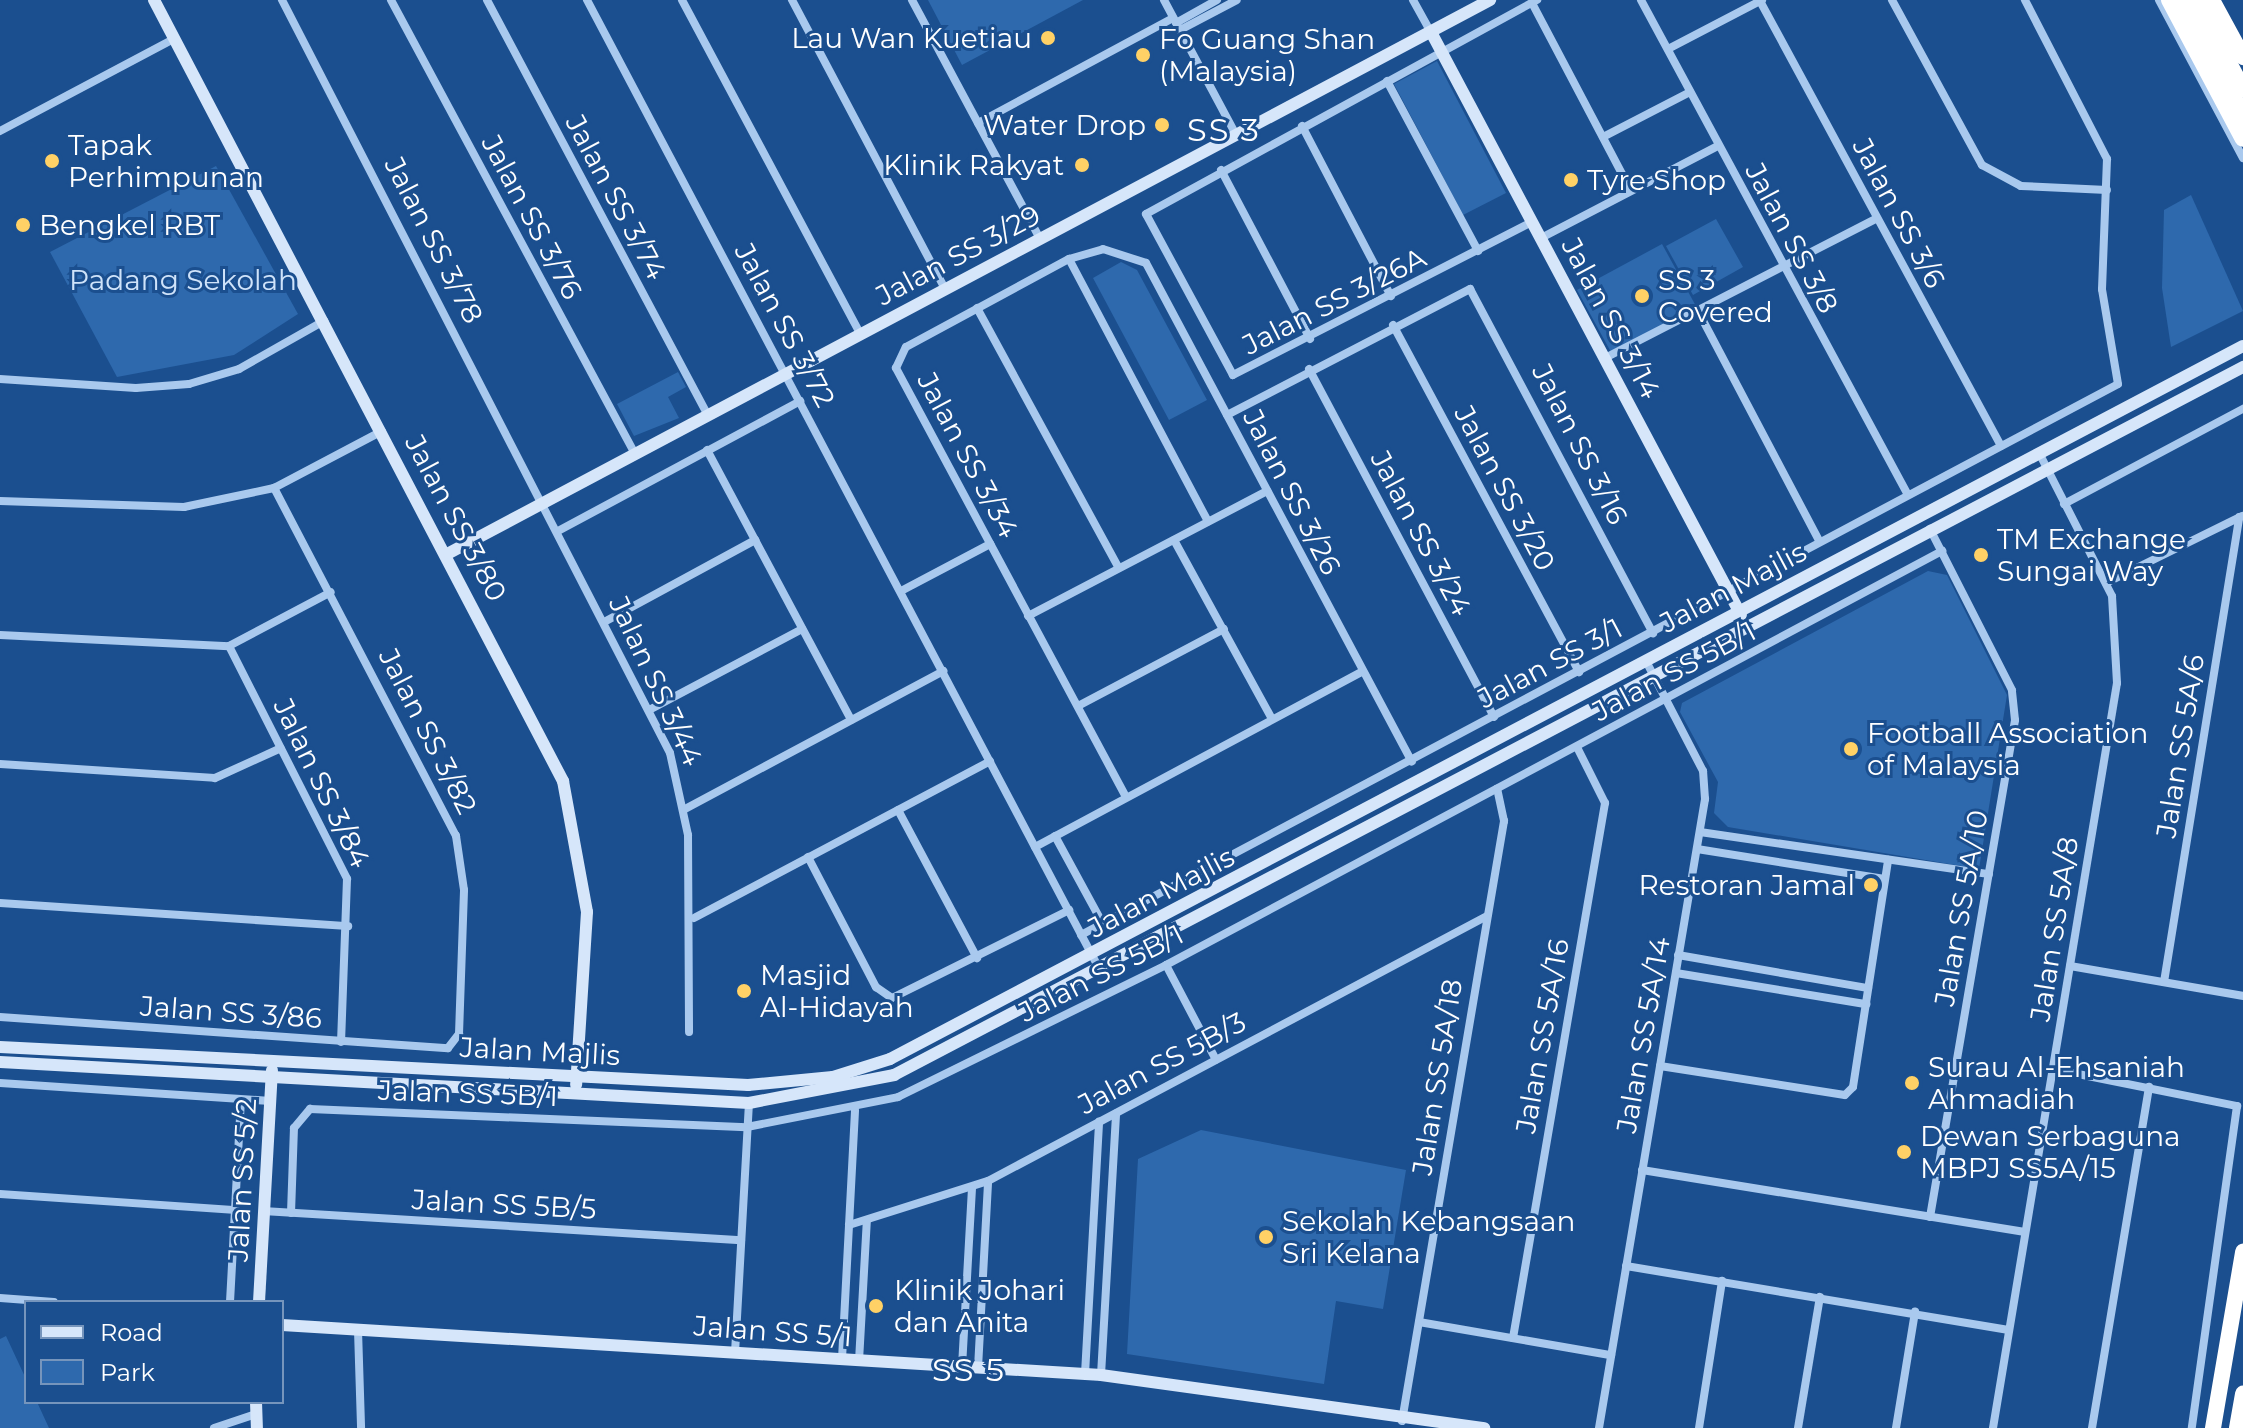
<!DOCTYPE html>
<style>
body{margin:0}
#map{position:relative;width:2243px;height:1428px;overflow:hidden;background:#1b4f8f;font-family:Montserrat,sans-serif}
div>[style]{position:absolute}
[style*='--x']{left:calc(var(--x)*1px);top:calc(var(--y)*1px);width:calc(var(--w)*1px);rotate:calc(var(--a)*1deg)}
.green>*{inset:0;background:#2e69ad}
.street>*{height:8px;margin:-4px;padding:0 4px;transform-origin:4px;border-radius:4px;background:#a9c9ee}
.secondary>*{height:12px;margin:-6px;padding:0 6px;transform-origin:6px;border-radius:6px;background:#d6e6fa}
.highway>*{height:16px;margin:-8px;padding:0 8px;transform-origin:8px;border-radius:8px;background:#fff}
.dots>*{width:22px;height:22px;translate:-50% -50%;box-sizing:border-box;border:4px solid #1b4f8f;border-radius:50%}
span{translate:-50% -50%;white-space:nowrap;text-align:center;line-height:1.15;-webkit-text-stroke:6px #1b4f8f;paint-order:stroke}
.poi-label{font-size:28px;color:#fff}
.right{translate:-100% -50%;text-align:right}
.left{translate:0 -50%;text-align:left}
.street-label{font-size:28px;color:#fff}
.park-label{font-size:28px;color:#cfe3fa}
.quarter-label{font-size:32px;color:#fff;letter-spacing:2px}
.legend{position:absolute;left:24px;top:1300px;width:260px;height:104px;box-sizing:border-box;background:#1b4f8f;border:2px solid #7695bc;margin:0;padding:10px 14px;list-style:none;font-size:24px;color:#fff}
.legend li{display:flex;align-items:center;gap:16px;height:40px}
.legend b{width:40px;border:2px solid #7695bc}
</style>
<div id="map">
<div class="green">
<i style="clip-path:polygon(928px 0,1083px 0,962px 65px)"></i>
<i style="clip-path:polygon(1437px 61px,1506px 193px,1463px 215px,1394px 84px)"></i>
<i style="clip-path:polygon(216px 166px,298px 314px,234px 355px,117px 377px,50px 252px)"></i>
<i style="clip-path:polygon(2191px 195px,2243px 311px,2171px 347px,2162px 288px,2164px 210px)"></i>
<i style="clip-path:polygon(1716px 219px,1743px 267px,1693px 295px,1666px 246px)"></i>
<i style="clip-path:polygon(1662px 244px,1697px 308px,1612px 354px,1577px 290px)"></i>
<i style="clip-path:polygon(1121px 262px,1137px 270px,1207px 400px,1169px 420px,1093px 278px)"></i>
<i style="clip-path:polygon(678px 372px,686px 387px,668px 397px,679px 418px,634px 436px,617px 404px)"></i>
<i style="clip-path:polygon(1928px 571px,1947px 575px,2007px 695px,1979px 869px,1728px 827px,1714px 813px,1718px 782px,1680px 712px,1682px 703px)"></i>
<i style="clip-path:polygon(1201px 1130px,1406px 1170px,1383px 1309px,1336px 1301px,1324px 1384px,1127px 1354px,1138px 1159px)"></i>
<i style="clip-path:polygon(6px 1336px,26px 1379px,26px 1402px,37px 1402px,49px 1428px,0 1428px,0 1339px)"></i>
</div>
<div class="street">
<i style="--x:282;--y:0;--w:847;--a:62.74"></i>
<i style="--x:670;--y:753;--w:84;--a:77.6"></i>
<i style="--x:688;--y:835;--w:197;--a:89.7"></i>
<i style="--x:391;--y:0;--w:515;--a:61.74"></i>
<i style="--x:487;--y:0;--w:470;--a:62"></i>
<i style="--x:587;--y:0;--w:1097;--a:62.13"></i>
<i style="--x:682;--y:0;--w:378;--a:61.9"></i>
<i style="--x:792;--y:0;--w:327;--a:62.1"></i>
<i style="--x:912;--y:0;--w:271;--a:61.8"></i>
<i style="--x:1164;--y:0;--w:153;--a:61.9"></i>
<i style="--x:1413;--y:0;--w:37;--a:61"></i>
<i style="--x:1641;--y:0;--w:562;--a:61.66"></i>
<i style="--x:1892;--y:0;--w:188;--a:61.4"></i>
<i style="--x:1982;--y:165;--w:44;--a:28.3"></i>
<i style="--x:2021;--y:186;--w:86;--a:2.7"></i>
<i style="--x:2159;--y:0;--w:179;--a:62"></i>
<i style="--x:1760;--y:1;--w:506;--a:61.56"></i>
<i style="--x:1532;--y:3;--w:212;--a:62.2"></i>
<i style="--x:1176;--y:23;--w:47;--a:-29.3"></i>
<i style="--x:1180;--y:30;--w:64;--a:-27.8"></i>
<i style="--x:1668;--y:49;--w:106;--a:-27.5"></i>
<i style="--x:1387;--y:81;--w:193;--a:61.8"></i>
<i style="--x:978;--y:123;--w:221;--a:-28.3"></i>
<i style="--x:1302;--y:126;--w:192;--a:62.4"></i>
<i style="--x:0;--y:131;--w:197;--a:-27.9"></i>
<i style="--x:1603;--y:137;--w:98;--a:-27.3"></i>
<i style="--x:1221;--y:170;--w:191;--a:62.2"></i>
<i style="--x:1532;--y:222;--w:336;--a:152.9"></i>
<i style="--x:1233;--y:375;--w:183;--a:-118.4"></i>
<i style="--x:1146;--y:214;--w:446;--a:-28.7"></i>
<i style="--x:1541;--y:238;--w:199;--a:-27.5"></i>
<i style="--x:1069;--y:259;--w:297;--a:62.1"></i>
<i style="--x:977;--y:308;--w:296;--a:61.4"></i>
<i style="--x:1698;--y:311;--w:261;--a:62.2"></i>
<i style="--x:1393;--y:325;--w:394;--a:61.8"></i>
<i style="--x:1605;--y:358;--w:305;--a:-27.2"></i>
<i style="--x:1309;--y:369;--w:394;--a:62"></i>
<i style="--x:0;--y:379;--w:136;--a:3.8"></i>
<i style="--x:136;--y:388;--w:53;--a:-4.3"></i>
<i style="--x:189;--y:384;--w:52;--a:-16.7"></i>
<i style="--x:239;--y:369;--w:98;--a:-29.5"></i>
<i style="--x:1227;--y:415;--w:274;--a:-27.4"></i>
<i style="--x:1470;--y:289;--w:390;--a:62"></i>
<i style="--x:707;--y:450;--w:306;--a:61.9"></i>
<i style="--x:0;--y:501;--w:184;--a:1.9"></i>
<i style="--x:184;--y:507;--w:92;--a:-11.9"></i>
<i style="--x:274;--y:488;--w:122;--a:-27.8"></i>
<i style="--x:2064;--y:504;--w:203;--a:-28"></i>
<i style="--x:558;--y:531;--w:275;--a:-28.2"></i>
<i style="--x:1174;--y:540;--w:204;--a:61.3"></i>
<i style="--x:2106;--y:583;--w:152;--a:-26.2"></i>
<i style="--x:901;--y:591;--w:101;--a:-27.8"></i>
<i style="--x:1028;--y:616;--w:270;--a:-27.6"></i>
<i style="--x:606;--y:621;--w:170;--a:-28.5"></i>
<i style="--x:0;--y:635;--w:229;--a:2.8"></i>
<i style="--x:229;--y:646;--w:115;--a:-27.9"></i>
<i style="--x:229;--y:646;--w:261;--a:63.1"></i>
<i style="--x:347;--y:879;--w:163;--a:92.1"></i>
<i style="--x:1078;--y:706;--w:165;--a:-27.8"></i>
<i style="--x:651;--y:709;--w:171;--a:-27.9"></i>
<i style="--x:0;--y:764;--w:215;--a:3.7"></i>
<i style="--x:215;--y:778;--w:72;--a:-24.4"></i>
<i style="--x:1126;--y:797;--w:487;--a:-118.2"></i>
<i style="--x:896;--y:368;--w:23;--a:-65"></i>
<i style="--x:906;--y:347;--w:185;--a:-28.4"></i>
<i style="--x:1069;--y:259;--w:35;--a:-16"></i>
<i style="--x:1103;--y:249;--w:45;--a:18"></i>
<i style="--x:1146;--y:263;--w:565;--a:61.94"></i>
<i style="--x:685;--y:809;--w:293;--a:-28.1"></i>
<i style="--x:898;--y:810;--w:168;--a:61.9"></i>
<i style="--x:1700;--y:832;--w:292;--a:8.3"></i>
<i style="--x:1055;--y:836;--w:100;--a:61.4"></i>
<i style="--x:1035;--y:847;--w:369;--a:-28.2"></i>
<i style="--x:1697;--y:849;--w:190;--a:9.1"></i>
<i style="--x:808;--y:857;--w:147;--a:62.4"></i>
<i style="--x:876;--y:987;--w:19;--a:35"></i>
<i style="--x:892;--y:998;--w:198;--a:-26.4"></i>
<i style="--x:0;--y:903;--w:349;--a:3.8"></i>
<i style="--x:694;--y:918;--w:335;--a:-27.9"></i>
<i style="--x:1081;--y:935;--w:1174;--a:-27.98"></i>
<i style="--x:2118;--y:384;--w:96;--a:-99.6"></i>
<i style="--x:2102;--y:289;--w:130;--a:-87.8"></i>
<i style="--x:2107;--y:159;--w:179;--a:-117.3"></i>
<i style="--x:1678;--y:955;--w:193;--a:9.9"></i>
<i style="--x:1166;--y:965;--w:107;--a:62.2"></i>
<i style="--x:2070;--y:966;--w:176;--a:9.8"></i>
<i style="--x:1676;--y:973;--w:193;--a:9.3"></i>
<i style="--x:2164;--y:982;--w:471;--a:-80.8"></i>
<i style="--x:0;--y:1017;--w:449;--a:4"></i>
<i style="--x:448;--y:1048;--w:18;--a:-52"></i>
<i style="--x:459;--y:1034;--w:144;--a:-88"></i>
<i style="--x:464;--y:890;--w:55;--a:-98.4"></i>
<i style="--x:456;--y:836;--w:393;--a:-117.6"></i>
<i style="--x:1660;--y:1066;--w:187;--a:8.9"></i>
<i style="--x:1845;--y:1095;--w:11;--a:-45"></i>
<i style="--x:1853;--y:1087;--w:230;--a:-81.2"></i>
<i style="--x:2053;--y:1069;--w:188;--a:11.4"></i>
<i style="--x:2237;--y:1106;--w:325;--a:98"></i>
<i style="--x:0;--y:1083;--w:271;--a:3.8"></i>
<i style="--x:1642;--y:1170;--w:388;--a:9.2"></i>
<i style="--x:0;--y:1194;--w:237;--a:3.9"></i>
<i style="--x:263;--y:1211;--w:479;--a:3.5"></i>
<i style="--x:291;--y:1213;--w:85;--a:-88"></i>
<i style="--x:294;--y:1128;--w:25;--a:-50"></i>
<i style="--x:310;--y:1109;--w:437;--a:2.4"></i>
<i style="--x:747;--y:1127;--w:154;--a:-11.2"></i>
<i style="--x:898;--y:1097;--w:299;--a:-26.2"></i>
<i style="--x:1166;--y:965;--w:880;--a:-28.08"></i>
<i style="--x:1930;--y:1217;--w:504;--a:-80.29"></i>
<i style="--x:2015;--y:720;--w:30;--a:-96"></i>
<i style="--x:2012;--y:690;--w:181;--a:-117"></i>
<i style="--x:849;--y:1225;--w:146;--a:-17.6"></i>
<i style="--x:988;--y:1181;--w:565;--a:-27.97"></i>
<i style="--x:1626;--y:1266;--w:388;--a:9.5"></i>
<i style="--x:0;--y:1298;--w:54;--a:4.2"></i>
<i style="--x:230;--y:1302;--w:202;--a:-86.9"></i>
<i style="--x:1419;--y:1322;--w:195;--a:9.8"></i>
<i style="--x:358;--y:1330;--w:98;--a:88.2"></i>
<i style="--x:1513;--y:1338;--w:543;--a:-80.24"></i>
<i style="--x:1605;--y:803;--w:63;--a:-116.6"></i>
<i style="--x:735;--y:1353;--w:250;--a:-86.8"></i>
<i style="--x:842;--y:1359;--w:249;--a:-87"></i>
<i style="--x:859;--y:1361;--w:141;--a:-86.8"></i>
<i style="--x:962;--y:1367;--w:178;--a:-86.8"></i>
<i style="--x:978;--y:1368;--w:187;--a:-86.9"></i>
<i style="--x:1085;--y:1374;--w:253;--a:-86.8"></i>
<i style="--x:1101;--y:1375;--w:262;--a:-86.7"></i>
<i style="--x:1402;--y:1421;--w:609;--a:-80.35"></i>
<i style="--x:1504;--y:821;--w:33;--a:-102"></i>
<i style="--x:214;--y:1428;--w:44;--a:-18.4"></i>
<i style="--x:1599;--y:1428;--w:638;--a:-80.43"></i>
<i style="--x:1705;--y:799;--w:28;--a:-94"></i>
<i style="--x:1703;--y:771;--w:124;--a:-117.4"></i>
<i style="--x:1699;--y:1428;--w:149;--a:-81.1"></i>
<i style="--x:1798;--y:1428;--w:133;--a:-80.5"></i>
<i style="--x:1896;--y:1428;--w:118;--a:-80.7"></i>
<i style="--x:1993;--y:1428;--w:755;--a:-80.55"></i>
<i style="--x:2117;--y:683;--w:87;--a:-93.3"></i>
<i style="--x:2112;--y:596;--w:161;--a:-117"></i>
<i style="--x:2092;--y:1428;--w:346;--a:-80.5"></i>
</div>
<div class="secondary">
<i style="--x:154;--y:0;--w:882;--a:62.36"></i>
<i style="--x:563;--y:781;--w:133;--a:79.6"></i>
<i style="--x:587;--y:912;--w:173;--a:93.6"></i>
<i style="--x:1431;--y:32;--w:660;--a:62"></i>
<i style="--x:449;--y:553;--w:1179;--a:-27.98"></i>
<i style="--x:0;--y:1047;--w:749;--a:2.91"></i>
<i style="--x:748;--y:1085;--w:85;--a:-5.4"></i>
<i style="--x:833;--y:1077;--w:60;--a:-17.5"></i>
<i style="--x:890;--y:1059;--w:1529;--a:-27.79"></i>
<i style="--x:0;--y:1062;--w:750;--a:3.13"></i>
<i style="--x:749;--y:1103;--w:148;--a:-10.9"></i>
<i style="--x:894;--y:1075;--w:1524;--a:-27.69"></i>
<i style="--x:259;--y:1302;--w:232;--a:-86.8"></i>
<i style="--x:282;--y:1325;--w:821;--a:3.49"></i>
<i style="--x:1101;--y:1375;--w:387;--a:7.9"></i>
<i style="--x:256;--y:1402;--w:26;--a:88"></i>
</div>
<div class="highway">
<i style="--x:2169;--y:0;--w:157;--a:62"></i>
<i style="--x:2183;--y:0;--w:130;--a:62.4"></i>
<i style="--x:2196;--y:0;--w:101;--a:62.2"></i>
<i style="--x:2212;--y:0;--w:65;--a:61.5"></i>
<i style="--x:2213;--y:1428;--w:179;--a:-80.3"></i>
<i style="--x:2237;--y:1428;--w:35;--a:-80"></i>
</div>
<div class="dots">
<i style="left:1048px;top:38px;background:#ffd166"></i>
<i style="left:1143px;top:55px;background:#ffd166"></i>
<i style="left:1162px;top:125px;background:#ffd166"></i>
<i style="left:52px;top:161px;background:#ffd166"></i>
<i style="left:1082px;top:165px;background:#ffd166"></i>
<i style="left:1571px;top:180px;background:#ffd166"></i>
<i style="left:23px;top:225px;background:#ffd166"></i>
<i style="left:1642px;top:296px;background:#ffd166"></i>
<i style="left:1981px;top:555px;background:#ffd166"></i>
<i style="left:1851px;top:749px;background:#ffd166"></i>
<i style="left:1871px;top:885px;background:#ffd166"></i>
<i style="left:744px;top:991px;background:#ffd166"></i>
<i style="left:1912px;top:1083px;background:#ffd166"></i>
<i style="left:1904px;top:1152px;background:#ffd166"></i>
<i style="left:1266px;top:1237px;background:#ffd166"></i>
<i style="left:876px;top:1306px;background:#ffd166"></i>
</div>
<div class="poi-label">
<span class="right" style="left:1032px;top:38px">Lau Wan Kuetiau</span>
<span class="left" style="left:1159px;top:55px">Fo Guang Shan<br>(Malaysia)</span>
<span class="right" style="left:1146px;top:125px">Water Drop</span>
<span class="left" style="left:68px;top:161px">Tapak<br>Perhimpunan</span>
<span class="right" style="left:1064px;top:165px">Klinik Rakyat</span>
<span class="left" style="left:1587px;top:180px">Tyre Shop</span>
<span class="left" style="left:39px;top:225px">Bengkel RBT</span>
<span class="left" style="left:1658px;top:296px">SS 3<br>Covered</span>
<span class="left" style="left:1997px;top:555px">TM Exchange<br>Sungai Way</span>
<span class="left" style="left:1867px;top:749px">Football Association<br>of Malaysia</span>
<span class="right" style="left:1855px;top:885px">Restoran Jamal</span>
<span class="left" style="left:760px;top:991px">Masjid<br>Al-Hidayah</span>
<span class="left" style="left:1928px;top:1083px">Surau Al-Ehsaniah<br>Ahmadiah</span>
<span class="left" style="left:1920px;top:1152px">Dewan Serbaguna<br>MBPJ SS5A/15</span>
<span class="left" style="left:1282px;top:1237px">Sekolah Kebangsaan<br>Sri Kelana</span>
<span class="left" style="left:894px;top:1306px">Klinik Johari<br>dan Anita</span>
</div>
<div class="street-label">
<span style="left:616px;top:197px;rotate:62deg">Jalan SS 3/74</span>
<span style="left:1899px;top:213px;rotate:62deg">Jalan SS 3/6</span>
<span style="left:532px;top:217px;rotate:62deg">Jalan SS 3/76</span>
<span style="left:1792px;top:238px;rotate:62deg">Jalan SS 3/8</span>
<span style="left:434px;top:240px;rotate:63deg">Jalan SS 3/78</span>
<span style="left:958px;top:255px;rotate:-28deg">Jalan SS 3/29</span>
<span style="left:1334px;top:301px;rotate:-27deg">Jalan SS 3/26A</span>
<span style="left:1611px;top:318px;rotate:62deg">Jalan SS 3/14</span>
<span style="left:785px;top:325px;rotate:62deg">Jalan SS 3/72</span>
<span style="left:1580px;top:444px;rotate:63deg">Jalan SS 3/16</span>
<span style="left:968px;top:455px;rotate:62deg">Jalan SS 3/34</span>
<span style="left:1505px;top:488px;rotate:62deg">Jalan SS 3/20</span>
<span style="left:1292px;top:492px;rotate:63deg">Jalan SS 3/26</span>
<span style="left:456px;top:518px;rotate:62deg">Jalan SS 3/80</span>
<span style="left:1421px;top:533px;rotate:62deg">Jalan SS 3/24</span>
<span style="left:1733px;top:587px;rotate:-28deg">Jalan Majlis</span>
<span style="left:1550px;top:663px;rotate:-28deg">Jalan SS 3/1</span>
<span style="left:1674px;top:671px;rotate:-28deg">Jalan SS 5B/1</span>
<span style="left:656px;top:681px;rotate:65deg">Jalan SS 3/44</span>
<span style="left:428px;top:731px;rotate:63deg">Jalan SS 3/82</span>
<span style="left:2180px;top:746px;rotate:-81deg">Jalan SS 5A/6</span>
<span style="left:322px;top:783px;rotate:64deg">Jalan SS 3/84</span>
<span style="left:1161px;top:892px;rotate:-28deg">Jalan Majlis</span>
<span style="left:1961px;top:908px;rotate:-80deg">Jalan SS 5A/10</span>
<span style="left:2054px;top:929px;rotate:-81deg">Jalan SS 5A/8</span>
<span style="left:1101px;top:973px;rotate:-27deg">Jalan SS 5B/1</span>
<span style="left:231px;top:1012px;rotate:4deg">Jalan SS 3/86</span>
<span style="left:1643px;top:1035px;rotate:-80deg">Jalan SS 5A/14</span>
<span style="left:1542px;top:1036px;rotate:-80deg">Jalan SS 5A/16</span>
<span style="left:540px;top:1051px;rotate:3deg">Jalan Majlis</span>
<span style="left:1162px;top:1063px;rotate:-28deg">Jalan SS 5B/3</span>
<span style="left:1437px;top:1077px;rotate:-81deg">Jalan SS 5A/18</span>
<span style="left:468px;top:1093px;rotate:2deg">Jalan SS 5B/1</span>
<span style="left:242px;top:1180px;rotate:-87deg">Jalan SS 5/2</span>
<span style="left:504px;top:1204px;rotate:3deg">Jalan SS 5B/5</span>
<span style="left:773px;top:1331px;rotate:4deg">Jalan SS 5/1</span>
</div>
<div class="park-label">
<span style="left:183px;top:280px">Padang Sekolah</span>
</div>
<div class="quarter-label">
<span style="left:1224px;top:130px">SS 3</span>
<span style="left:969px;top:1370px">SS 5</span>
</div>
<ul class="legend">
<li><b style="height:10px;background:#d6e6fa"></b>Road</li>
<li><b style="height:22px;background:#2e69ad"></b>Park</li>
</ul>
</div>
